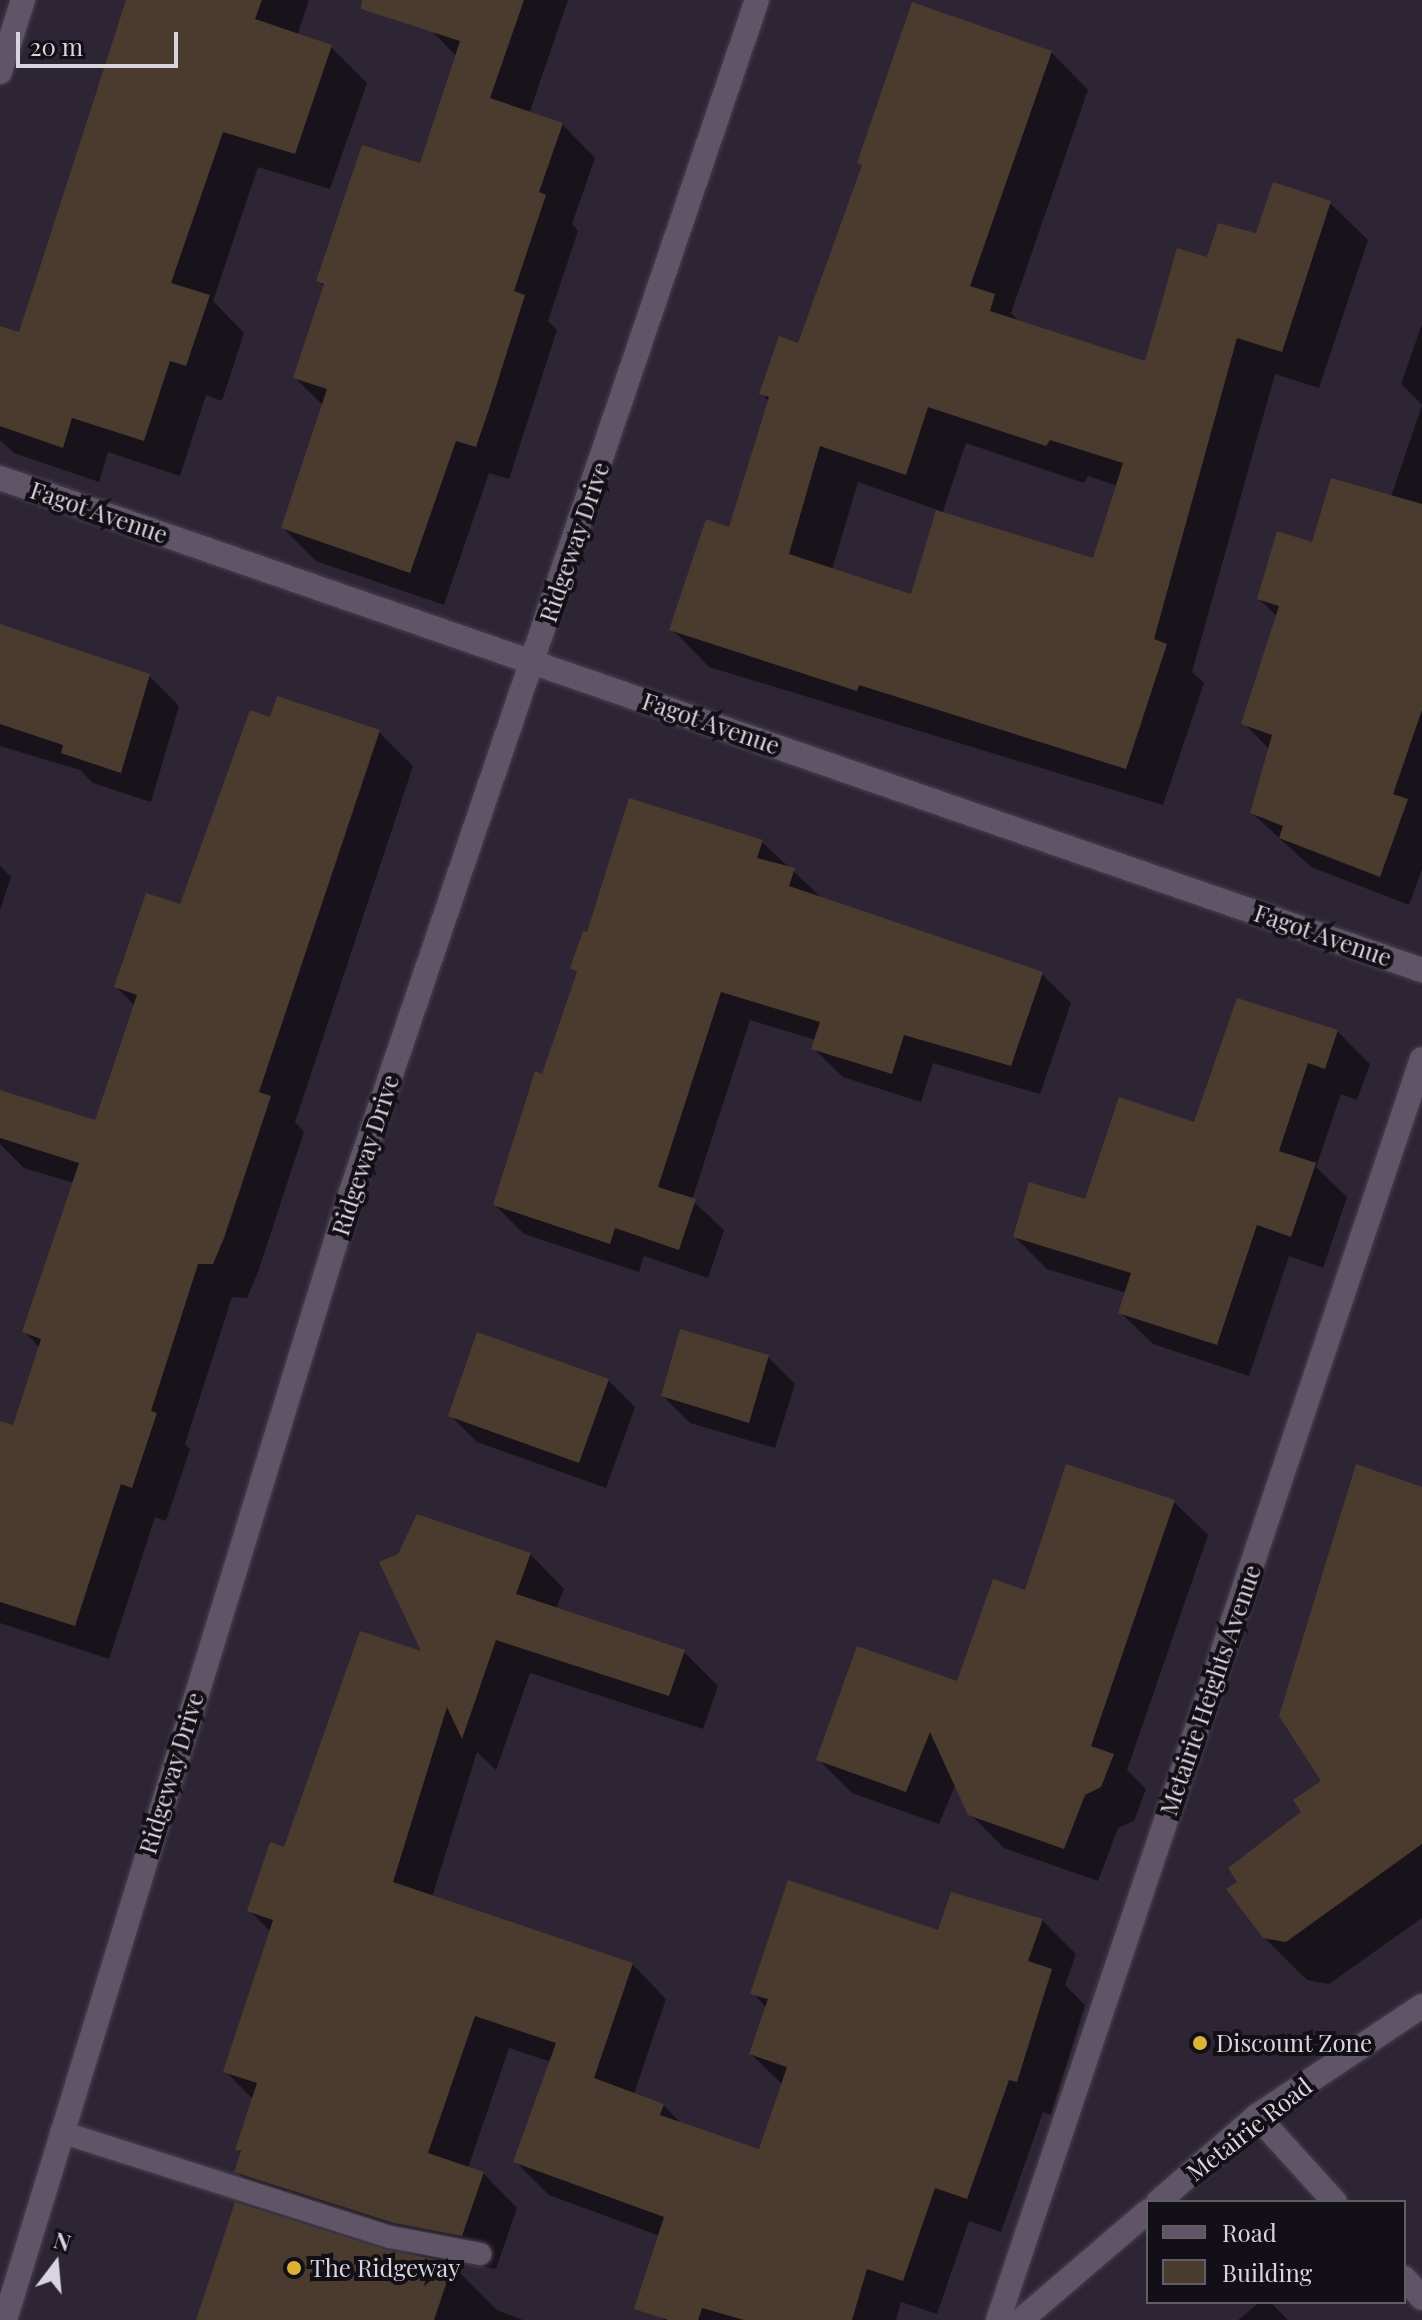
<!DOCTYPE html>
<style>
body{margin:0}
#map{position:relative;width:1422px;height:2320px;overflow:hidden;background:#2d2434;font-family:"Playfair Display",serif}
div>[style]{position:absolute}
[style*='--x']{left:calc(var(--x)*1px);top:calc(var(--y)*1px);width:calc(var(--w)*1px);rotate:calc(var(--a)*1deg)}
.shadow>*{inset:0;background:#0007}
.building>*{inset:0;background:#4b3b2e}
.roads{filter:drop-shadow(0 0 2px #48414e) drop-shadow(0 0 2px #48414e)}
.lane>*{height:22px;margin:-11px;padding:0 11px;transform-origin:11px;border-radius:11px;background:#5f5567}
.street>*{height:24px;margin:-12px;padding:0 12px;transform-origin:12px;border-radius:12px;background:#5f5567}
.secondary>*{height:24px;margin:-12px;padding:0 12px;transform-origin:12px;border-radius:12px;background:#5f5567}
.dots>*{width:22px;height:22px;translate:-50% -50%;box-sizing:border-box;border:4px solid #130f16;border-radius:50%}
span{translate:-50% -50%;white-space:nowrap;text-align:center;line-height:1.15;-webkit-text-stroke:8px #130f16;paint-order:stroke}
.street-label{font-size:24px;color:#d9d4de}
.poi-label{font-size:24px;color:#d9d4de}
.left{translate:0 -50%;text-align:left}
.legend{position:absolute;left:1146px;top:2200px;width:260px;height:104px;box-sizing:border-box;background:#130f16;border:2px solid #625e66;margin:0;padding:10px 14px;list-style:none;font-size:24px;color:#d9d4de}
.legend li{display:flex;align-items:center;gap:16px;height:40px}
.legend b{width:40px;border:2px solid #625e66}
.north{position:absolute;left:16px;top:2224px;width:80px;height:80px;-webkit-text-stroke:6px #130f16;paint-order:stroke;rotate:16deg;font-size:22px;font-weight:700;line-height:32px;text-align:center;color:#d9d4de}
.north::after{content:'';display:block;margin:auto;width:28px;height:36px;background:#d9d4de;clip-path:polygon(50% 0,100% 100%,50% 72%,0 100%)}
.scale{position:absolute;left:16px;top:32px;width:162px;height:36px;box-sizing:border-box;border:4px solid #d9d4de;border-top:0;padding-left:10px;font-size:24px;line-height:28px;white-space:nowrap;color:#d9d4de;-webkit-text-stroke:6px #130f16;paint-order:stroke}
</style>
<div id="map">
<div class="shadow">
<i style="clip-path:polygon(134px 0,309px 0,297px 36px,331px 47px,367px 83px,330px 189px,258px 167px,213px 301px,244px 333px,222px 401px,206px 395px,180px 476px,108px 452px,99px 482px,14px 453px,0 440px,0 350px,20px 334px)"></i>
<i style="clip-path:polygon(441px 0,568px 0,529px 114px,562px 124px,595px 158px,572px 224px,578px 231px,548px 321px,557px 330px,509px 479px,489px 473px,444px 605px,316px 561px,283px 528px,324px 406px,295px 378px,325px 287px,319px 281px,422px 165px,457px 57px,431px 30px)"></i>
<i style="clip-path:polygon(evenodd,1051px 52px,1088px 90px,1011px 313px,1021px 323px,1146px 364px,1208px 259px,1330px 203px,1368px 240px,1319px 388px,1275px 374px,1192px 672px,1204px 683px,1163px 805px,709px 667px,672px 629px,730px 529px,770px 402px,761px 393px,799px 345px,863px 166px,859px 162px,1051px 52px,966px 443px,1084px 483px,1088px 476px,1118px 486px,1094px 561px,942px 514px,966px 443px,1051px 52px,858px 482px,938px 510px,913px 596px,832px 570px,858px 482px)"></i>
<i style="clip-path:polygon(1422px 324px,1422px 869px,1409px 905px,1311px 867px,1252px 813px,1270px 750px,1244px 723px,1278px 617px,1259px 599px,1314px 544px,1391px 497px,1422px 405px,1401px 384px)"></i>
<i style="clip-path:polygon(0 625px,149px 676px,179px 706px,151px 802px,93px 783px,80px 770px,0 746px)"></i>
<i style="clip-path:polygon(271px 719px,379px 732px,413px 766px,295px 1122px,304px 1132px,258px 1272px,247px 1298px,232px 1297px,185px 1444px,190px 1449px,166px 1521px,155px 1517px,109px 1659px,0 1623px,0 1422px,14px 1427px,40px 1348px,24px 1331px,74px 1183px,24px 1168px,0 1144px,0 1099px,97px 1122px,135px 1006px,116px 987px,182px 907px)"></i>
<i style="clip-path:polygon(630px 801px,762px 842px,823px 899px,1042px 974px,1071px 1003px,1040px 1094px,933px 1063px,921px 1102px,843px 1077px,813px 1048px,816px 1040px,750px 1020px,692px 1200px,724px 1230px,708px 1278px,644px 1256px,639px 1272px,524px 1234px,495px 1205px,579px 974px,572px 968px,588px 934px)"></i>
<i style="clip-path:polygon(0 866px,11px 877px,0 910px)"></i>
<i style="clip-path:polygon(1337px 1031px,1370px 1064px,1357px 1100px,1341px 1094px,1316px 1167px,1347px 1197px,1323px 1268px,1289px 1256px,1249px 1376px,1153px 1344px,1120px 1312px,1127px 1293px,1047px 1269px,1015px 1237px,1086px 1202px)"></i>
<i style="clip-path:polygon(768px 1357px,795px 1384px,775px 1448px,690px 1423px,663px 1396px)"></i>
<i style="clip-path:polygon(608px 1380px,635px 1407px,606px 1488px,477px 1442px,450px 1415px)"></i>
<i style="clip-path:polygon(1422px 1490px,1422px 1918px,1329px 1984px,1307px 1980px,1264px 1937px,1240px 1882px,1304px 1812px,1323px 1781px)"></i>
<i style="clip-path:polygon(1174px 1502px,1208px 1535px,1127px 1770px,1146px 1789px,1134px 1821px,1118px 1828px,1098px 1881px,1004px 1848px,970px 1814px,956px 1783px,939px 1824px,852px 1793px,819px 1760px,958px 1684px,1027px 1592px)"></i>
<i style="clip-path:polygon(530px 1554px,564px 1589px,556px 1609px,684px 1652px,718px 1686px,703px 1729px,530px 1673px,496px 1770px,477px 1752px,432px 1897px,632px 1964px,666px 1999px,634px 2094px,663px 2105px,683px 2125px,760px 2151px,783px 2085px,751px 2054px,767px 2008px,753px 1993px,939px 1933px,1042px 1920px,1076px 1954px,1065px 1985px,1085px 2005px,1051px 2115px,1043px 2112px,1001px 2232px,969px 2221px,937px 2314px,901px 2302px,896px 2320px,664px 2320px,640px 2296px,660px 2236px,549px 2195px,515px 2161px,551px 2062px,509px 2048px,468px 2168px,483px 2173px,517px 2208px,496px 2269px,447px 2260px,497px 2310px,523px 2320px,198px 2320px,386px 2252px,438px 2262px,271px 2206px,237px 2172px,242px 2154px,237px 2149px,253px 2099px,225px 2071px,271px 1932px,249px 1910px,285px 1849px,425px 1654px)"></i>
<i style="clip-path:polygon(1260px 2302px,1270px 2302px,1288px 2320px,1238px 2320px)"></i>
</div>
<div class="building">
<i style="clip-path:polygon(126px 0,262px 0,255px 19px,332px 45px,295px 154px,223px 132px,171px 283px,210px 295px,186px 366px,170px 361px,144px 441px,72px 418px,63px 448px,0 426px,0 326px,19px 332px)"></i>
<i style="clip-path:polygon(362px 0,524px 0,490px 98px,563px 123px,539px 192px,546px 195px,514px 291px,525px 295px,489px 409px,476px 447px,456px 441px,410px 573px,281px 528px,327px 389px,293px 378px,324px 284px,316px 281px,362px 145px,420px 163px,460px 41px,361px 9px)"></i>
<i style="clip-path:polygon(evenodd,912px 2px,1052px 51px,970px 286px,995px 294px,990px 311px,1145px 361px,1177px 248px,1207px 257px,1218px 223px,1256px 233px,1273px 182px,1331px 201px,1282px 352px,1237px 338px,1154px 639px,1167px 644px,1126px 769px,859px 685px,857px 691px,669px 630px,706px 519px,729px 527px,769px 397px,759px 394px,779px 336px,798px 343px,862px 165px,857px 163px,912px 2px,928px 407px,1046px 446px,1050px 440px,1123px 463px,1093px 558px,936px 510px,911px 594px,789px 554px,820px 446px,906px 475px,928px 407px)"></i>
<i style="clip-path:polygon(1331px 478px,1422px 504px,1422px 710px,1393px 794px,1408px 799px,1380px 877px,1279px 838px,1283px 826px,1250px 813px,1272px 735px,1241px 724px,1279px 606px,1257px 599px,1277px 531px,1312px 542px)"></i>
<i style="clip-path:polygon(0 624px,150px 674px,121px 773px,61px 753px,63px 745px,0 724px)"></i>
<i style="clip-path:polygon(277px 696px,380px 730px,259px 1092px,271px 1096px,224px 1238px,213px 1264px,198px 1264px,151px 1411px,157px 1413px,132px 1488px,121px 1484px,75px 1626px,0 1602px,0 1421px,13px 1425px,41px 1339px,22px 1332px,79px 1163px,0 1138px,0 1090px,95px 1120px,137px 995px,114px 987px,146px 893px,180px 904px,250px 710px,270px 717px)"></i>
<i style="clip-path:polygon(629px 798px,763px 840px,757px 858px,795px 868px,789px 886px,1043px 972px,1011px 1066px,904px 1035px,892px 1074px,811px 1049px,820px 1022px,721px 992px,658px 1187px,696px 1199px,679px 1250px,615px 1228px,610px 1244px,493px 1205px,535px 1071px,542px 1074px,577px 972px,570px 968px,583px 931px,587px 932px)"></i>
<i style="clip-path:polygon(1237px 998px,1338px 1030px,1325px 1069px,1308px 1063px,1279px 1151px,1316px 1163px,1291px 1237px,1257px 1225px,1217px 1345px,1118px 1313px,1131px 1273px,1013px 1237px,1029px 1182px,1085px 1199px,1119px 1097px,1194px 1122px)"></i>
<i style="clip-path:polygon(680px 1329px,769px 1355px,749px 1423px,661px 1396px)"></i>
<i style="clip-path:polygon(477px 1332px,609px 1379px,579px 1463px,448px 1416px)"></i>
<i style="clip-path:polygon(1066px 1464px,1175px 1500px,1091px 1746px,1114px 1754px,1101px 1787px,1085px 1795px,1064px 1849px,968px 1815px,930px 1732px,906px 1792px,816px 1760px,857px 1646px,957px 1681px,993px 1579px,1025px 1590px)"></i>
<i style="clip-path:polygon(1356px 1464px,1422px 1487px,1422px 1844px,1286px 1942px,1263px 1938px,1226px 1889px,1237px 1882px,1228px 1868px,1301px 1812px,1293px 1800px,1321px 1781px,1279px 1716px)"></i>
<i style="clip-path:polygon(417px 1514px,531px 1553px,516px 1594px,685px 1650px,669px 1696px,496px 1640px,462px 1739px,447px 1707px,393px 1882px,633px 1963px,594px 2078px,664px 2104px,660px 2115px,759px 2149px,787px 2067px,749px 2054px,768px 1999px,750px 1994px,788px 1880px,938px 1930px,951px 1892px,1043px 1919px,1028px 1961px,1052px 1969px,1017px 2082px,1009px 2080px,967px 2199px,935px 2188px,903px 2281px,867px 2269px,852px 2320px,744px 2320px,702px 2308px,698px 2320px,668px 2320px,634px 2309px,664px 2217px,513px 2162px,556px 2043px,475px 2016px,428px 2153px,484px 2172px,462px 2236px,394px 2223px,234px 2172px,241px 2151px,235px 2150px,257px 2083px,223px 2072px,273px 1920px,247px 1911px,270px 1842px,284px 1847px,360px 1631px,421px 1651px,379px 1562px,398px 1554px)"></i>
<i style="clip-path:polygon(235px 2202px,387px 2250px,453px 2263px,434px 2320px,196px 2320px)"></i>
</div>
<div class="roads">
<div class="lane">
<i style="--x:61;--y:2132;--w:346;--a:17.7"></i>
<i style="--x:391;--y:2237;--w:91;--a:10.8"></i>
</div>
<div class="street">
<i style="--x:0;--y:72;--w:76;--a:-72.3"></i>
<i style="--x:0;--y:478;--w:1505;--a:19.09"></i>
<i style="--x:1257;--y:2116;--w:116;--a:47.8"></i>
<i style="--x:1404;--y:2278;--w:27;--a:48"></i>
<i style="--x:5;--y:2320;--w:1180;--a:-72.95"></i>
<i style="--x:351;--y:1192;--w:1259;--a:-71.19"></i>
<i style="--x:998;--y:2320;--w:1330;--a:-71.42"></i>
</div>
<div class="secondary">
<i style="--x:1158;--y:2202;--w:131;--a:-41"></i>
<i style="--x:1257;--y:2116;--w:198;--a:-33.7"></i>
<i style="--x:1021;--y:2320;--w:167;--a:-40.6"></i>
</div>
</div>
<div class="dots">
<i style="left:1200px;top:2043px;background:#ddb133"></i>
<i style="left:294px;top:2268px;background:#ddb133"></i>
</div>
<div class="street-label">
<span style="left:99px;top:512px;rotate:19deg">Fagot Avenue</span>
<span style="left:574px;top:542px;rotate:-71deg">Ridgeway Drive</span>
<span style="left:711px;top:723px;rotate:19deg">Fagot Avenue</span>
<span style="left:1323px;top:935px;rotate:19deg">Fagot Avenue</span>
<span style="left:365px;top:1155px;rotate:-72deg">Ridgeway Drive</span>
<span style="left:1210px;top:1690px;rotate:-71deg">Metairie Heights Avenue</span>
<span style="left:171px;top:1773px;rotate:-73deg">Ridgeway Drive</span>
<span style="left:1249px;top:2129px;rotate:-38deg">Metairie Road</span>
</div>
<div class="poi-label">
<span class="left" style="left:1216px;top:2043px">Discount Zone</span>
<span class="left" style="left:310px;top:2268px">The Ridgeway</span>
</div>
<ul class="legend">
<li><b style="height:10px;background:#5f5567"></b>Road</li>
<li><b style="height:22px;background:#4b3b2e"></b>Building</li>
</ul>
<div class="north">N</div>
<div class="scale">20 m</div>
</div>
